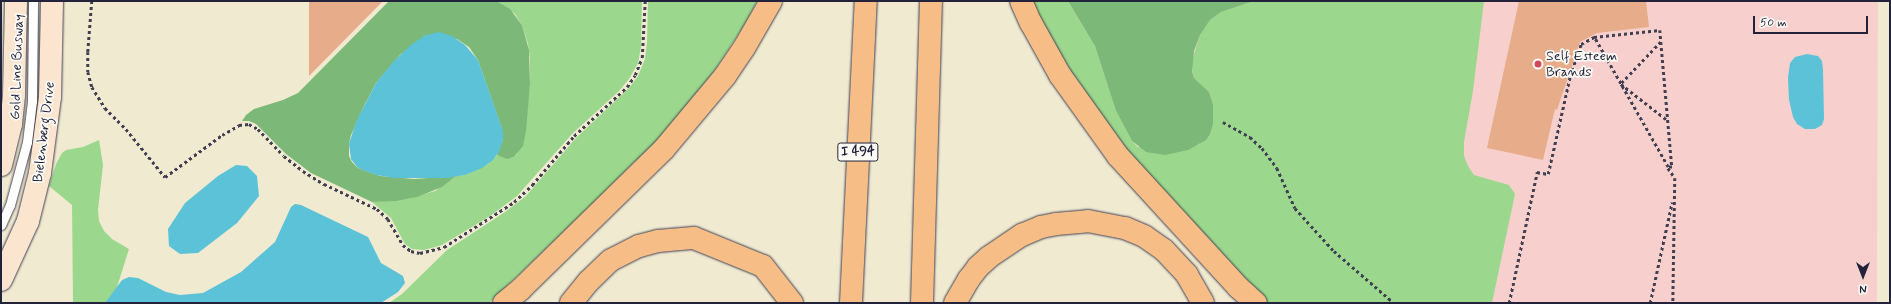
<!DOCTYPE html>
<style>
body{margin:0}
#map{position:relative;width:1891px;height:304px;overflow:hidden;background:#f0ead1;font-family:Mynerve,sans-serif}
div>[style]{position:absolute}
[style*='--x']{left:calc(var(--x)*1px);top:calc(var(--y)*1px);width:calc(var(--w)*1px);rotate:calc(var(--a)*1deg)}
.built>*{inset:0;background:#f7d0ce}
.green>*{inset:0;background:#9bd88d}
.forest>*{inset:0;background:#7cb878}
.water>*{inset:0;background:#5bc2d8}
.building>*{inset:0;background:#e7ac8a}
.path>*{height:2.5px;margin-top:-1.25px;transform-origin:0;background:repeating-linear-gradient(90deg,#414052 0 3px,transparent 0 6px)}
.roads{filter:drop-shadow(0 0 1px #414052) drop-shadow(0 0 1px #414052)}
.lane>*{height:9px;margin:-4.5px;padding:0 4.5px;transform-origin:4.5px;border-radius:4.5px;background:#fff}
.secondary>*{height:22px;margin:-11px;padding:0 11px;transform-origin:11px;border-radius:11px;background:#fbe5cf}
.highway>*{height:22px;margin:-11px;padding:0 11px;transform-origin:11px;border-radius:11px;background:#f6be86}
.dots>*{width:11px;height:11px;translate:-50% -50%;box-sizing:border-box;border:2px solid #fdfcf7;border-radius:50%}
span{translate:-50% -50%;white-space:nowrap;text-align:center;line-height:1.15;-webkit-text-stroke:3.5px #fdfcf7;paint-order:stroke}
.shield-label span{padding:1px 3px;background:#fdfcf7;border:1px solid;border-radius:3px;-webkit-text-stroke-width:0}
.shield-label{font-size:13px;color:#22223b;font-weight:700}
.poi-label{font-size:14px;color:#22223b}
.left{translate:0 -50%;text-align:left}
.street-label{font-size:14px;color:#22223b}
.frame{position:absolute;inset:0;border:2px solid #22223b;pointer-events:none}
.north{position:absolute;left:1843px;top:256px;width:40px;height:40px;-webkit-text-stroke:3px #fdfcf7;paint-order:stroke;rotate:180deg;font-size:11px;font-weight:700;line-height:16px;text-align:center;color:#22223b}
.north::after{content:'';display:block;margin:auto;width:14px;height:18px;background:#22223b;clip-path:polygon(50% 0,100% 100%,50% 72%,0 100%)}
.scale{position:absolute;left:1753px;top:16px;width:115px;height:18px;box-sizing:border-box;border:2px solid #22223b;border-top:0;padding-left:5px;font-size:12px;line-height:14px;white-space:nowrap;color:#22223b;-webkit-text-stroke:3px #fdfcf7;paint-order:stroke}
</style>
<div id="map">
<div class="built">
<i style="clip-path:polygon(1030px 1px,1878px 1px,1877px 303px,1268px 303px)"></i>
</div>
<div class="green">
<i style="clip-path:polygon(492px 1px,642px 1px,641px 47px,638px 63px,629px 79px,619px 91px,572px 134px,517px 196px,490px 216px,442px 245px,424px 250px,412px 249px,405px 244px,391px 218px,372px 202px,407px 199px,435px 191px,456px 176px,465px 175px,488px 164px,497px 155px,511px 158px,514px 157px,517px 154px,524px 139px,530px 84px,530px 58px,528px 44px,522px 25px,515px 14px,498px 2px)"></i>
<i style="clip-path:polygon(648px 1px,757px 1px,745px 24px,707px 82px,660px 139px,489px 303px,389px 303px,402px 294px,447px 250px,505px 212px,526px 196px,576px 138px,629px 88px,638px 76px,645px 59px,647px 42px)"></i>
<i style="clip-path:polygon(1030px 1px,1068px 1px,1095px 46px,1116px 111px,1132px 141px,1138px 147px,1198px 145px,1210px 134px,1213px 125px,1213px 104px,1209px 92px,1194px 78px,1191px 64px,1200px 35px,1210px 20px,1221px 12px,1254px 1px,1484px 1px,1473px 91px,1464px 142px,1464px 156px,1468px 166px,1474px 175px,1509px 185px,1515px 194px,1492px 303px,1268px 303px,1163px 196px,1090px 107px)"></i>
<i style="clip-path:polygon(99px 140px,103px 165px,98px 210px,99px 221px,104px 231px,112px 239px,129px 249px,112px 303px,73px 303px,72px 205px,49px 186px,56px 164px,62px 153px,66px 150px,83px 147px)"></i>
</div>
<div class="forest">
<i style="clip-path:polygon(389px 1px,492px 1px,498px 2px,510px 9px,522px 25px,529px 50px,530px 84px,526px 131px,523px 146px,514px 157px,507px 159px,497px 155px,503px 139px,501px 126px,478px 60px,469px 47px,457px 39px,426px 35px,400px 55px,376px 83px,364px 106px,351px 135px,349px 144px,349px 156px,352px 162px,358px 168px,380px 176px,414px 179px,456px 176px,442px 187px,417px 197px,396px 201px,372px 202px,311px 173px,286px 154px,256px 124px,249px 121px,242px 121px,246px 115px,254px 109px,283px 100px,298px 93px)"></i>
<i style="clip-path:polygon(1068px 1px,1254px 1px,1221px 12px,1210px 20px,1200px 35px,1194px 51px,1192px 71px,1194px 78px,1209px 92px,1213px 104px,1213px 125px,1210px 134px,1206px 140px,1188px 150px,1165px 155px,1146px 152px,1132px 141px,1116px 111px,1095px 46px)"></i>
</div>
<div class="water">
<i style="clip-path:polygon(439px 32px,452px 36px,465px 45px,478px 60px,503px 131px,503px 139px,499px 152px,492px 161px,482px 168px,465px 175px,447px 178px,395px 178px,376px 175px,358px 168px,351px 159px,349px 144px,356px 122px,376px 83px,394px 61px,412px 44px,426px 35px)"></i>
<i style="clip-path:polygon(1807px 54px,1818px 56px,1822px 61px,1823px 69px,1824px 119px,1822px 125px,1815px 129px,1805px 129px,1797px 124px,1793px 117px,1789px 100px,1788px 78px,1790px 63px,1795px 57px)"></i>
<i style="clip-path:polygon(236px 165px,247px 166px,257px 176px,259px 196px,237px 223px,198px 253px,180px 254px,169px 246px,168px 229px,185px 203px,218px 176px)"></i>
<i style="clip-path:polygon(295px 204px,301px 205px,368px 237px,381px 263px,403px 276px,405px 283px,398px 292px,381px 303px,105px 303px,122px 280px,129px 277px,138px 278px,166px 292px,180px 295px,203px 293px,241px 272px,275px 242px,291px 207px)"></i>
</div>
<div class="building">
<i style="clip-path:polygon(309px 1px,383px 1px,309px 76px)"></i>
<i style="clip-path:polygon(1519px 1px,1646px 1px,1649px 27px,1597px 33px,1580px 42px,1557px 110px,1555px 109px,1543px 160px,1487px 148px)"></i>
</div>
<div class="path">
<i style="--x:92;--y:1;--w:51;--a:94.5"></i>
<i style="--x:88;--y:52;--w:20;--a:90"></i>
<i style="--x:88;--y:72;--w:16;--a:75"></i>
<i style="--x:92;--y:87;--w:25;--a:58"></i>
<i style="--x:105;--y:108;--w:30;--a:45"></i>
<i style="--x:126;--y:129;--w:62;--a:50.9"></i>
<i style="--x:165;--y:177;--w:71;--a:-36.4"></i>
<i style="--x:222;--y:135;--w:20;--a:-30"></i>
<i style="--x:239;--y:125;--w:10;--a:-6"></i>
<i style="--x:249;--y:124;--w:10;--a:29"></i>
<i style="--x:258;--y:129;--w:37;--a:46"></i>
<i style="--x:284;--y:156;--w:24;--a:38"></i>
<i style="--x:303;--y:171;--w:25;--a:32"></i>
<i style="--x:324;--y:184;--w:59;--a:25.3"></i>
<i style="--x:377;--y:209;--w:15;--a:42"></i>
<i style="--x:388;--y:219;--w:30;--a:60"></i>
<i style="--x:403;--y:245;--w:10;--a:37"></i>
<i style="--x:411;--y:251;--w:9;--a:13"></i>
<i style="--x:420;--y:253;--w:25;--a:-14"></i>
<i style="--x:444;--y:247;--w:83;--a:-32.7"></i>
<i style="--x:514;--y:202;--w:25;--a:-43"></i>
<i style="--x:532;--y:185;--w:65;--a:-49.4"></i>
<i style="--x:574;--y:136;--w:72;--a:-42.8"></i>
<i style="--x:627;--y:87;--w:14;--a:-56"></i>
<i style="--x:635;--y:75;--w:18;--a:-68"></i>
<i style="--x:642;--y:58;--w:57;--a:-87"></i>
<i style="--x:1661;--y:42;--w:58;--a:133.6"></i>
<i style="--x:1621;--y:84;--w:58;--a:38"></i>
<i style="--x:1223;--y:122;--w:31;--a:29"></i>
<i style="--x:1250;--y:137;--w:16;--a:43"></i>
<i style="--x:1262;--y:148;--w:25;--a:53"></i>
<i style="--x:1277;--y:168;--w:44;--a:65.8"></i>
<i style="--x:1295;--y:208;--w:58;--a:47.8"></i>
<i style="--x:1334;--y:251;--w:79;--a:40.9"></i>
<i style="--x:1668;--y:168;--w:12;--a:55"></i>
<i style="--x:1675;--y:178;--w:125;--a:90.9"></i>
<i style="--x:1509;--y:303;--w:134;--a:-77.9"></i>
<i style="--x:1537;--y:172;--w:11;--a:10"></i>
<i style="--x:1548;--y:174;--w:100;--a:-77.3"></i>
<i style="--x:1570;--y:76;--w:34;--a:-71"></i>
<i style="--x:1581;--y:44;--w:15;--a:-28"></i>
<i style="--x:1594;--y:37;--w:66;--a:-6.1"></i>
<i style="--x:1660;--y:30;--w:138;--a:85"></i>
<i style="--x:1672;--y:167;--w:4;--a:180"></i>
<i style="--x:1668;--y:167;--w:150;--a:-119.6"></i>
<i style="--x:1650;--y:303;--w:103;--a:-77.7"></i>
</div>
<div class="roads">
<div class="lane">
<i style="--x:1;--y:225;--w:22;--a:-66"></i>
<i style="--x:10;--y:205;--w:65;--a:-74.9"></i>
<i style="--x:27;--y:142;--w:41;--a:-83"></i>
<i style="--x:32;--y:101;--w:100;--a:-89.4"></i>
</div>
<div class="secondary">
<i style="--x:1;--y:165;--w:42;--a:-76.3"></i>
<i style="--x:11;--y:124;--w:29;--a:-84"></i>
<i style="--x:14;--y:95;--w:94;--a:-88.8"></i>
<i style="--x:1;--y:280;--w:65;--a:-65.4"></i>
<i style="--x:28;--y:221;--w:49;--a:-76"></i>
<i style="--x:40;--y:173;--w:77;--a:-82.5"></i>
<i style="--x:50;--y:97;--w:96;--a:-88.8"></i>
</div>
<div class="highway">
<i style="--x:1021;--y:1;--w:24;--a:66"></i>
<i style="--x:1031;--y:23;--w:60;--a:60.9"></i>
<i style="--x:1060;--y:75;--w:100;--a:54.4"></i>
<i style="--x:1118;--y:156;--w:178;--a:47.5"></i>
<i style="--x:1238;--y:287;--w:24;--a:42"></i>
<i style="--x:504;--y:303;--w:22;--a:-39"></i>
<i style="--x:521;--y:289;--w:200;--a:-44.4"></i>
<i style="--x:664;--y:149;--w:95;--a:-50.1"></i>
<i style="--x:725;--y:76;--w:34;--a:-56"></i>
<i style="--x:744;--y:48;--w:54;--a:-60.1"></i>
<i style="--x:571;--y:303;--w:28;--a:-51"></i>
<i style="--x:589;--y:281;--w:30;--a:-44"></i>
<i style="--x:611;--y:260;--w:31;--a:-27"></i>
<i style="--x:639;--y:246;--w:20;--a:-15"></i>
<i style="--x:658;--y:241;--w:36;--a:-5"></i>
<i style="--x:694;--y:238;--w:74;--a:22.1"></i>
<i style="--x:763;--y:266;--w:47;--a:51.9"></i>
<i style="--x:851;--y:303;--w:302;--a:-87.2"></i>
<i style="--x:922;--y:303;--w:302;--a:-88.3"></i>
<i style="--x:955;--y:303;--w:28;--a:-60"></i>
<i style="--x:969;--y:279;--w:15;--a:-53"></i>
<i style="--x:978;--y:267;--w:15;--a:-42"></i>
<i style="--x:989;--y:257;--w:40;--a:-34"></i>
<i style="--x:1022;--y:235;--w:21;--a:-23"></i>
<i style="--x:1041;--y:227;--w:15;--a:-11"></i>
<i style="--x:1056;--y:224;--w:32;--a:-5"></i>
<i style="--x:1088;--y:221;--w:38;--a:11"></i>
<i style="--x:1125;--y:228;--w:21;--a:23"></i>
<i style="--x:1144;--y:236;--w:24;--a:35"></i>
<i style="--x:1164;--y:250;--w:34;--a:47"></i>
<i style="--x:1187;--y:275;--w:32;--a:60"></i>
</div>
</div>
<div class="dots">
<i style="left:1538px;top:64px;background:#d1495b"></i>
</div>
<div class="shield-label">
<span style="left:858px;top:152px">I 494</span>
</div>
<div class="poi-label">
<span class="left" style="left:1546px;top:64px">Self Esteem<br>Brands</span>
</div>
<div class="street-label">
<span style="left:17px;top:67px;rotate:-88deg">Gold Line Busway</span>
<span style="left:44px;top:132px;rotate:-83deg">Bielenberg Drive</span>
</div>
<div class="frame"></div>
<div class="north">N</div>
<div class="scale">50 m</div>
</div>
